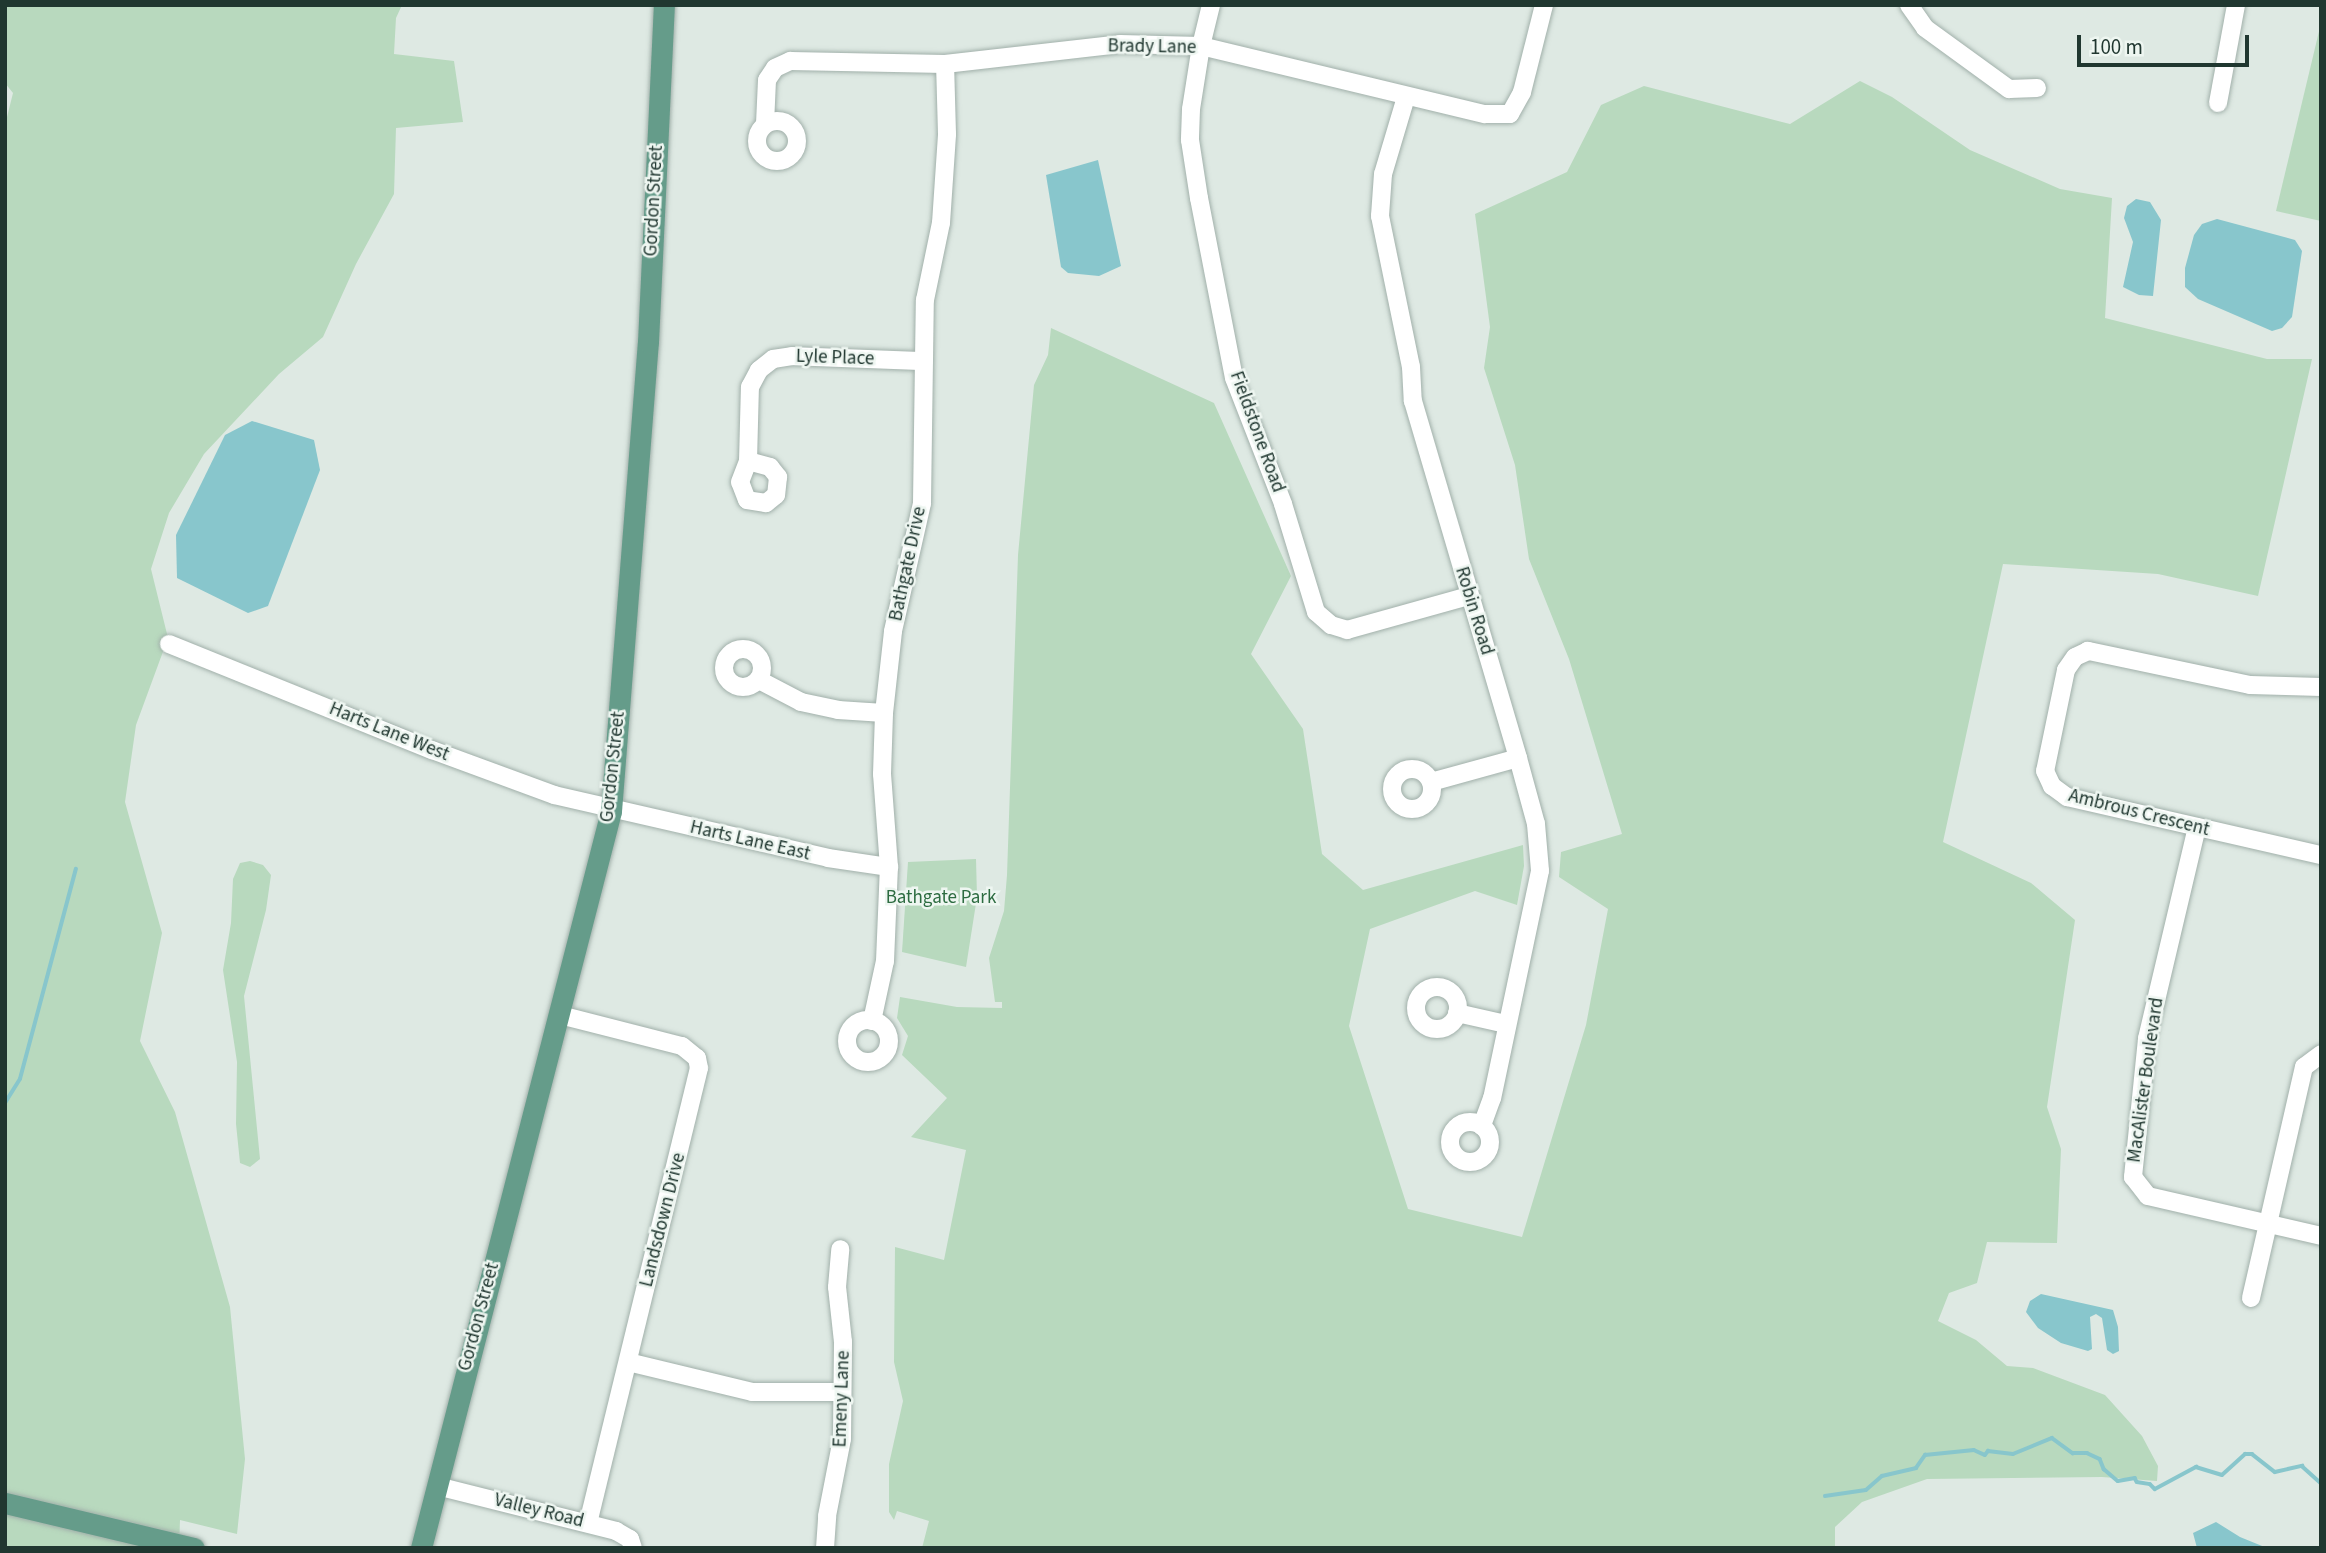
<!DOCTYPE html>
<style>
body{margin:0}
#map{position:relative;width:2326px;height:1553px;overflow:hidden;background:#dee9e3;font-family:"Source Sans 3",sans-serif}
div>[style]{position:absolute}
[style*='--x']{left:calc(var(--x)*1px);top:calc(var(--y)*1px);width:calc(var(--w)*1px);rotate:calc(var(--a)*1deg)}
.green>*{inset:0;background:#b8d9be}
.water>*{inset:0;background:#88c6cc}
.stream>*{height:3.5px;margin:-1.75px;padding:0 1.75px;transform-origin:1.75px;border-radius:1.75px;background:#88c6cc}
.roads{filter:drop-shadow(0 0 2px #a1b0aa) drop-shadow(0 0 2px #a1b0aa)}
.minor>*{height:18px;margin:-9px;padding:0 9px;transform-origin:9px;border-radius:9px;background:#fff}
.minor>.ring{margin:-9px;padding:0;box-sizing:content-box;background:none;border:18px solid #fff;border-radius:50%}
.major>*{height:21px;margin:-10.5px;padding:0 10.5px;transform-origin:10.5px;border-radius:10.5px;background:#659c8a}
span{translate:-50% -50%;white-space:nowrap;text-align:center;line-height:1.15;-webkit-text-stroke:5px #eef6f1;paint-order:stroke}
.street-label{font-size:19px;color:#203730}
.park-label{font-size:19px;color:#2d6c41}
.frame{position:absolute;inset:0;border:7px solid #203730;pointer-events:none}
.scale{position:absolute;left:2077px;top:35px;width:172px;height:32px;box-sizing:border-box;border:4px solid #203730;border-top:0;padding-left:9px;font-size:21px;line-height:24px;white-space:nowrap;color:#203730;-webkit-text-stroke:5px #eef6f1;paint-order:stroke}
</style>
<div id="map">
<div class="green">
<i style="clip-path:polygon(5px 5px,402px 5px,396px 18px,394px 54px,454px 61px,463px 122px,396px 128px,394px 194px,356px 264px,323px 337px,279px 374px,204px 454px,169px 513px,151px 569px,168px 638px,136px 725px,125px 802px,162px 933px,140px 1041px,175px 1112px,230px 1307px,245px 1459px,237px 1534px,180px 1520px,179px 1548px,5px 1548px,5px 125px,13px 93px,5px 83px)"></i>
<i style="clip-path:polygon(2321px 23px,2321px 221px,2276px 211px)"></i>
<i style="clip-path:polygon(1860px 81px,1892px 97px,1970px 150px,2060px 189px,2112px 198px,2105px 318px,2267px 359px,2312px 359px,2258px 596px,2158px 574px,2003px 564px,1943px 842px,2031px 883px,2075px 920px,2047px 1107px,2061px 1149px,2057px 1243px,1987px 1242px,1977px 1283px,1949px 1293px,1938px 1321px,1976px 1340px,2007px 1366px,2033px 1368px,2105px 1395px,2142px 1436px,2158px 1466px,2157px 1481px,2102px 1477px,1927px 1479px,1862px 1502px,1835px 1527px,1835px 1548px,922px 1548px,929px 1521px,897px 1511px,894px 1520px,889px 1512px,889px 1464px,903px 1401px,894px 1362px,895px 1247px,944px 1260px,966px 1150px,911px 1137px,947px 1098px,902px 1055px,908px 1036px,897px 1018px,900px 997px,957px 1007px,1002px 1008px,1002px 1002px,995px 1002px,989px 958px,1004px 911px,1007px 875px,1018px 555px,1034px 385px,1048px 355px,1051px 328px,1214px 403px,1291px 576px,1251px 654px,1303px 729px,1322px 854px,1363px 890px,1523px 845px,1524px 866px,1517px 905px,1475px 891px,1370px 929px,1349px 1026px,1408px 1209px,1522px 1237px,1586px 1025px,1608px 909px,1559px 877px,1561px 852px,1622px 834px,1569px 659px,1529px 559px,1515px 465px,1484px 368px,1490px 327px,1475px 214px,1567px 172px,1601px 105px,1644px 86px,1790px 124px)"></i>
<i style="clip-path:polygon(976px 859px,977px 897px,966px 967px,902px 952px,908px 862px)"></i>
<i style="clip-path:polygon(250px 861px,263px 865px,271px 875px,266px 910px,244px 996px,260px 1159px,250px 1167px,240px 1163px,236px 1124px,237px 1062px,223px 970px,231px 923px,233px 879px,240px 863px)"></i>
</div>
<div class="water">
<i style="clip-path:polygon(1098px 160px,1121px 266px,1099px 276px,1068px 273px,1061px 267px,1046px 175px)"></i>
<i style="clip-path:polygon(2136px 199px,2150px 202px,2161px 220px,2153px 296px,2139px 295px,2123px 287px,2133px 242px,2124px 218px,2127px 206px)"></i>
<i style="clip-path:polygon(2217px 219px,2295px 240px,2302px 251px,2292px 317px,2282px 328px,2272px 331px,2198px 299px,2185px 287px,2185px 268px,2194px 235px,2202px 224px)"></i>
<i style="clip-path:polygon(252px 421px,314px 440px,320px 470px,268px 606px,248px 613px,177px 578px,176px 535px,225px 435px)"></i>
<i style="clip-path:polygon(2041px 1294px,2113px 1310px,2118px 1327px,2119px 1351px,2113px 1354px,2107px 1350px,2102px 1318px,2096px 1314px,2090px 1317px,2092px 1349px,2088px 1351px,2061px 1343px,2038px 1328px,2026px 1312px,2030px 1301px)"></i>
<i style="clip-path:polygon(2216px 1522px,2240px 1537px,2267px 1548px,2197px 1548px,2193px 1533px)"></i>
</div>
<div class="stream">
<i style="--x:5;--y:1103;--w:28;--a:-58"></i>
<i style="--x:20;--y:1079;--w:217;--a:-75.1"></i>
<i style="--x:1825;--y:1496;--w:41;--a:-8.3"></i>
<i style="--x:1866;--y:1490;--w:21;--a:-41"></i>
<i style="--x:1882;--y:1476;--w:35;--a:-13"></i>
<i style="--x:1916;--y:1468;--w:16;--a:-55"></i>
<i style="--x:1925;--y:1455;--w:49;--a:-5.8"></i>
<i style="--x:1974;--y:1450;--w:12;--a:24"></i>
<i style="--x:1985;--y:1455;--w:5;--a:-53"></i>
<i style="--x:1988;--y:1451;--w:25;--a:7"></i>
<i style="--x:2013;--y:1454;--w:42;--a:-22.3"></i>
<i style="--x:2052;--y:1438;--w:26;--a:36"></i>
<i style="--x:2073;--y:1453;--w:14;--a:0"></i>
<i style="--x:2087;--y:1453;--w:14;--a:25"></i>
<i style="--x:2100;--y:1459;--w:11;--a:68"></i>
<i style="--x:2104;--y:1469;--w:18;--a:41"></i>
<i style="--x:2118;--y:1481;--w:17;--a:-10"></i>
<i style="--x:2135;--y:1478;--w:4;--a:63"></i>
<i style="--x:2137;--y:1482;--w:13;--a:9"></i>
<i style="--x:2150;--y:1484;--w:7;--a:45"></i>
<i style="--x:2155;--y:1489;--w:47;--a:-28.2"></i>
<i style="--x:2196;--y:1467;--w:27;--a:17"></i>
<i style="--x:2222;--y:1475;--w:31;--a:-42"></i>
<i style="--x:2245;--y:1454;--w:7;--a:0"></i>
<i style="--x:2252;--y:1454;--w:29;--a:38"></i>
<i style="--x:2275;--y:1472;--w:28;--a:-13"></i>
<i style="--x:2302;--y:1466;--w:25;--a:42"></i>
</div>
<div class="roads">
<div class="minor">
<i style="--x:1211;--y:5;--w:42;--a:103.7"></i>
<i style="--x:1201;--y:46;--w:64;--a:99"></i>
<i style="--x:1191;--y:109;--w:31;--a:92"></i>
<i style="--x:1190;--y:140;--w:59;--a:81.2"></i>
<i style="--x:1199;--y:198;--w:183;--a:79"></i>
<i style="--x:1234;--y:378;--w:135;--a:68.7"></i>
<i style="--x:1283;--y:504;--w:113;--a:73"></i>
<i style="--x:1316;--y:612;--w:20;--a:41"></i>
<i style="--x:1331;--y:625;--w:17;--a:17"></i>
<i style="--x:1347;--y:630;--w:127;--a:-15.6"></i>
<i style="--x:1909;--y:5;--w:28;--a:55"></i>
<i style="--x:1925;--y:28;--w:104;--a:36"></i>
<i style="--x:2009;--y:89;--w:28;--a:-2"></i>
<i style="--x:1406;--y:97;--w:80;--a:106.6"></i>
<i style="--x:1383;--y:174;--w:42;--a:94.1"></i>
<i style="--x:1380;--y:216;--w:154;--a:78.4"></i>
<i style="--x:1411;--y:367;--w:34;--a:87"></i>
<i style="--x:1413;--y:401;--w:372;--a:73.6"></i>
<i style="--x:1518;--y:758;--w:68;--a:74.7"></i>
<i style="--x:1536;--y:824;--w:47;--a:85.1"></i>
<i style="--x:1540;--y:871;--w:232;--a:101.9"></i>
<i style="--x:1492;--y:1098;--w:30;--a:110"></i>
<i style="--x:2218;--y:103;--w:100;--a:-79.6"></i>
<i class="ring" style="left:757px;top:121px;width:22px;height:22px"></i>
<i style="--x:765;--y:124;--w:44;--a:-87.4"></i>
<i style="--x:767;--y:80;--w:14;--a:-56"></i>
<i style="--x:775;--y:68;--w:17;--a:-25"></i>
<i style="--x:790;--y:61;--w:155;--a:1.1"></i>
<i style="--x:945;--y:64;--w:176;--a:-6.5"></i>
<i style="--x:1120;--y:44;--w:81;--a:1.4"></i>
<i style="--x:1201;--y:46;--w:292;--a:13.5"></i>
<i style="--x:1485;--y:114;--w:25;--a:0"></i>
<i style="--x:1510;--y:114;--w:25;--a:-61"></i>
<i style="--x:1522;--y:92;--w:90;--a:-75.8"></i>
<i style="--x:748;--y:461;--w:23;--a:15"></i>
<i style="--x:770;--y:467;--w:13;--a:51"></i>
<i style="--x:778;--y:477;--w:18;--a:96"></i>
<i style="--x:776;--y:495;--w:13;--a:141"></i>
<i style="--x:766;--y:503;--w:19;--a:-171"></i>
<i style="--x:747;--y:500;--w:19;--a:-111"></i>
<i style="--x:740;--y:482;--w:22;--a:-69"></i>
<i style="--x:748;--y:461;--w:74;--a:-88.5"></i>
<i style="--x:750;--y:387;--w:19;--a:-62"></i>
<i style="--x:759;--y:370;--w:18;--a:-38"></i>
<i style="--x:773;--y:359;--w:19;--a:-9"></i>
<i style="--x:792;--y:356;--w:132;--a:2.2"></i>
<i style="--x:169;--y:644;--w:284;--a:22"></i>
<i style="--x:432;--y:750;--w:130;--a:20.2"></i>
<i style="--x:554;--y:795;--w:281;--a:12.9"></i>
<i style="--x:828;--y:858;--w:62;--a:8.4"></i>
<i class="ring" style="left:724px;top:649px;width:20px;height:20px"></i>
<i style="--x:759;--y:680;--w:47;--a:27.6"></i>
<i style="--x:801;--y:702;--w:38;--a:12"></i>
<i style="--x:838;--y:710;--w:46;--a:3.7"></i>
<i style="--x:2321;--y:687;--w:71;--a:-178.4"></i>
<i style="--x:2250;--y:685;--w:166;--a:-168.1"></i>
<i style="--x:2088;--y:651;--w:14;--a:155"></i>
<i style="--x:2075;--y:657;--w:16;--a:125"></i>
<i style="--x:2066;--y:670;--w:103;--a:101.7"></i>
<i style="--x:2045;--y:771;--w:17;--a:65"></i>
<i style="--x:2052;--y:786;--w:19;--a:36"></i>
<i style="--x:2067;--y:797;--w:261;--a:12.9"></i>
<i class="ring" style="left:1392px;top:769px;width:22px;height:22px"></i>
<i style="--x:1431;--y:782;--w:90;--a:-15.4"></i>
<i style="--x:2197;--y:827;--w:218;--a:103.3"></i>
<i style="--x:2147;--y:1039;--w:139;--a:95.8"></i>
<i style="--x:2133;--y:1177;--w:24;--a:52"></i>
<i style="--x:2148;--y:1196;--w:178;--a:13"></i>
<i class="ring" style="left:1416px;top:987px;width:24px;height:24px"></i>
<i style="--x:1457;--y:1013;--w:50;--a:12.7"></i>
<i style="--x:560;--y:1015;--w:126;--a:14.3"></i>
<i style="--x:682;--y:1046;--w:19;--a:39"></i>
<i style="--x:697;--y:1058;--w:10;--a:79"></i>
<i style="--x:699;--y:1068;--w:468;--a:103.7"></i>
<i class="ring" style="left:847px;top:1020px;width:24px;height:24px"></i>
<i style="--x:872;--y:1021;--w:61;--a:-77.8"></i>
<i style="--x:885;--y:961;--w:94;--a:-87.6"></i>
<i style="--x:889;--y:867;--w:93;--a:-94.3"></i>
<i style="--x:882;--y:774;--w:61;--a:-88.1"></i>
<i style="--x:884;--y:713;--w:82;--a:-83.7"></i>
<i style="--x:893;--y:631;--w:131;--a:-77.2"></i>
<i style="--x:922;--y:503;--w:203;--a:-89.2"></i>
<i style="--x:925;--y:300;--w:79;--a:-78.3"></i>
<i style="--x:941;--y:223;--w:89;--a:-86.1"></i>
<i style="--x:947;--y:134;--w:70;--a:-91.6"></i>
<i class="ring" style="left:1450px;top:1122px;width:22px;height:22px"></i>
<i style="--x:2251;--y:1298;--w:237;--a:-77.1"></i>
<i style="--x:2304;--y:1067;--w:21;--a:-37"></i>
<i style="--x:628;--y:1362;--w:128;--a:13.6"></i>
<i style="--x:752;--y:1392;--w:90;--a:0"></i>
<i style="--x:437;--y:1486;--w:185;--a:14.1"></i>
<i style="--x:616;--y:1531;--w:16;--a:30"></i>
<i style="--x:630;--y:1539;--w:9;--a:72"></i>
<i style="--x:825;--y:1548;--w:32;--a:-86"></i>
<i style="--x:827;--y:1516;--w:78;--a:-79"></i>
<i style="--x:842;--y:1439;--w:97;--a:-89.4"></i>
<i style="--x:843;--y:1342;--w:55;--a:-96.2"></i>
<i style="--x:837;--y:1287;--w:38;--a:-85"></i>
</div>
<div class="major">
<i style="--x:5;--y:1503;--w:194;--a:13.4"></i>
<i style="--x:421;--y:1548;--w:761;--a:-75.54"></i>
<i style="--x:611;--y:811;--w:470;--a:-85.5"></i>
<i style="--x:648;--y:342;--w:337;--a:-87.3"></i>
</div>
</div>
<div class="street-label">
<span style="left:1152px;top:47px;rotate:1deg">Brady Lane</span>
<span style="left:654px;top:201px;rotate:-87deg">Gordon Street</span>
<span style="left:835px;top:358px;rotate:2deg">Lyle Place</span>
<span style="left:1257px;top:432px;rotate:70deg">Fieldstone Road</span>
<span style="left:908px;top:564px;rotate:-78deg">Bathgate Drive</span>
<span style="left:1474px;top:611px;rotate:73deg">Robin Road</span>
<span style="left:389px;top:732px;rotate:22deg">Harts Lane West</span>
<span style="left:613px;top:767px;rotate:-84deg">Gordon Street</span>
<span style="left:2139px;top:813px;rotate:14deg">Ambrous Crescent</span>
<span style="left:750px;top:841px;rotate:13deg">Harts Lane East</span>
<span style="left:2146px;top:1080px;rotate:-82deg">MacAlister Boulevard</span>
<span style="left:663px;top:1220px;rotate:-76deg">Landsdown Drive</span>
<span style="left:479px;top:1317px;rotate:-75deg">Gordon Street</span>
<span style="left:842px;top:1399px;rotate:-88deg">Emeny Lane</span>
<span style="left:539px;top:1511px;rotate:14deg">Valley Road</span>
</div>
<div class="park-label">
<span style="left:941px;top:898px">Bathgate Park</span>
</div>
<div class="frame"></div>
<div class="scale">100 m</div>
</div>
